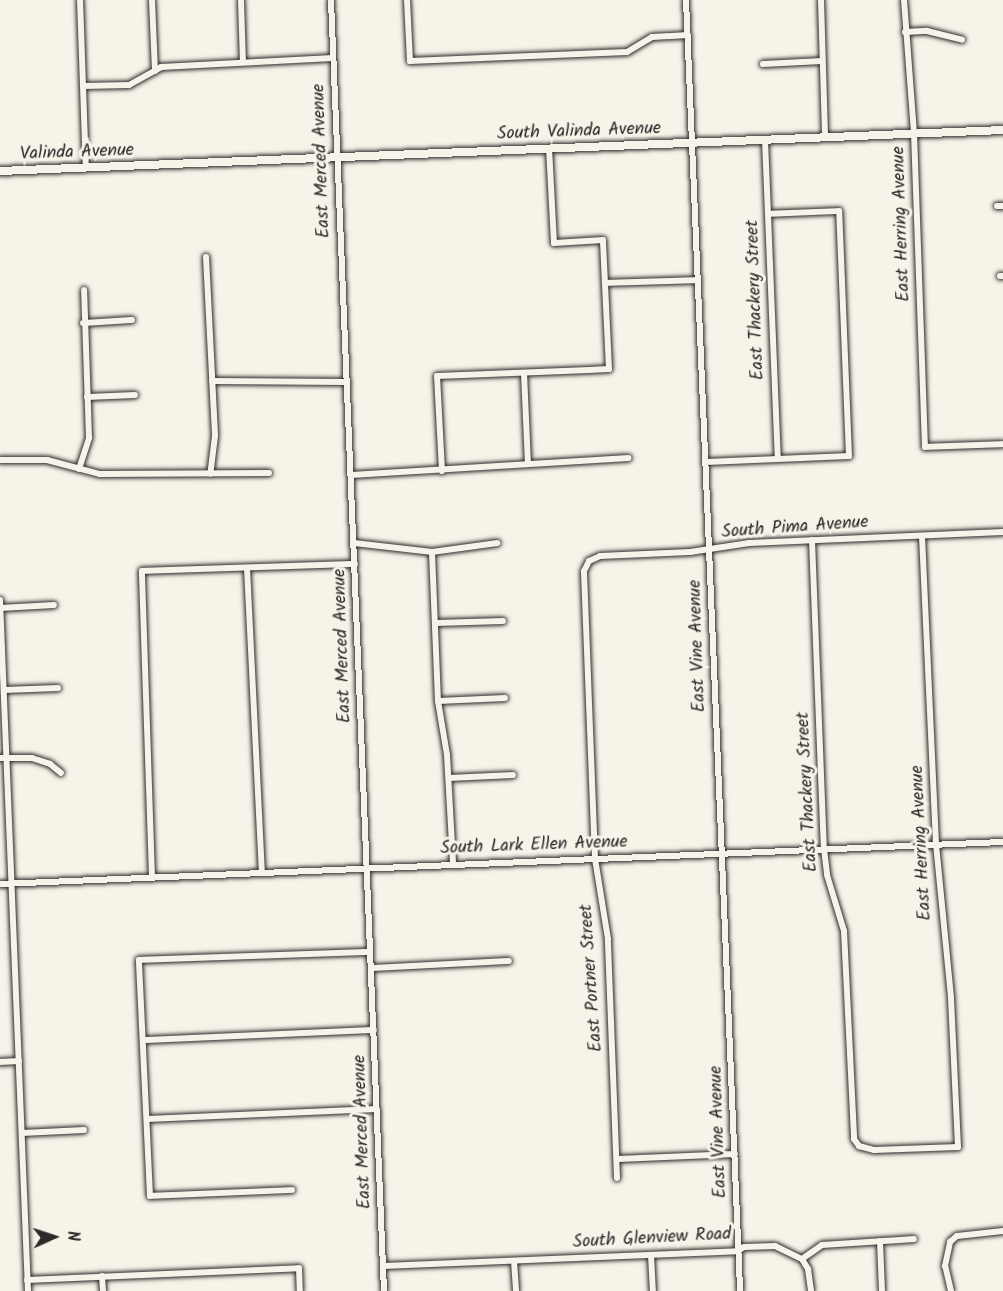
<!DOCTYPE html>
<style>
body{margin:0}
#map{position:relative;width:1003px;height:1291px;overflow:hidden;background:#f7f3e8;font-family:Kalam,sans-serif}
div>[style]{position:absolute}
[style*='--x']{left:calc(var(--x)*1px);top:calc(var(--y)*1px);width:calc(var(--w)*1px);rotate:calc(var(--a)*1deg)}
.roads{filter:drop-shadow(0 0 2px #2b2b2b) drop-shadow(0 0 2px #2b2b2b)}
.minor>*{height:6px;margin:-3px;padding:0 3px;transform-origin:3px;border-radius:3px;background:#f7f3e8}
.major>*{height:8px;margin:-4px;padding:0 4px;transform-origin:4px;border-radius:4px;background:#f7f3e8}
span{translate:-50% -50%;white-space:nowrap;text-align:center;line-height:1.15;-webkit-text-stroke:6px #f7f3e8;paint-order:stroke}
.street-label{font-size:18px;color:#2b2b2b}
.north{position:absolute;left:24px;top:1207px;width:60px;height:60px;-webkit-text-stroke:4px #f7f3e8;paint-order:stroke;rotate:87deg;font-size:16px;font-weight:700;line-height:24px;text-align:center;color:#2b2b2b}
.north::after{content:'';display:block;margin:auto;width:21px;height:27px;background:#2b2b2b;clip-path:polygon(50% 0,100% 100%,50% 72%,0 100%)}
</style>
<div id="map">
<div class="roads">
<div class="minor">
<i style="--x:80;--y:0;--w:168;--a:88"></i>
<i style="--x:152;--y:0;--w:71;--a:87.6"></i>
<i style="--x:241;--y:0;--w:62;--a:88.2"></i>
<i style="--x:331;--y:0;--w:1292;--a:87.65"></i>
<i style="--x:407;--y:0;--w:61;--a:87.2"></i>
<i style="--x:410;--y:61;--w:217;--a:-2.4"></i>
<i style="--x:627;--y:52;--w:29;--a:-31"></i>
<i style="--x:652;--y:37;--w:36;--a:-3"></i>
<i style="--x:686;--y:0;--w:1292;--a:87.6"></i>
<i style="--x:821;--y:0;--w:137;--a:88.3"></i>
<i style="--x:904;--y:0;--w:133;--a:85.7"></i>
<i style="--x:914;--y:133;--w:314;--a:88"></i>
<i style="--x:925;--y:447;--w:78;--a:-2.2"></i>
<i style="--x:905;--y:32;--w:22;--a:-3"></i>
<i style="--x:927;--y:31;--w:36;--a:14"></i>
<i style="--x:763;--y:64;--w:59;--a:-2.9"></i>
<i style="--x:84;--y:86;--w:45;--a:-1.3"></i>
<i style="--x:129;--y:85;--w:37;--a:-29"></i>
<i style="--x:161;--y:67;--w:172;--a:-3"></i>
<i style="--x:765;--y:140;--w:319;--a:87.7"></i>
<i style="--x:997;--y:206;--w:6;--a:0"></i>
<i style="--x:206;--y:257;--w:179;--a:87.1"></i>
<i style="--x:215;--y:436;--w:38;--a:97"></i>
<i style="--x:1000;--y:276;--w:3;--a:0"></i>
<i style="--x:605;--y:283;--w:93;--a:-1.8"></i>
<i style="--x:83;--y:323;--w:49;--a:-3.5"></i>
<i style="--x:524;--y:373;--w:90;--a:87.5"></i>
<i style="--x:212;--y:381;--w:135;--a:0.4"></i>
<i style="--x:87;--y:397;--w:48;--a:-2.4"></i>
<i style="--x:0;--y:460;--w:47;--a:0"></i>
<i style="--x:47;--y:460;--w:55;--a:14.8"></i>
<i style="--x:100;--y:474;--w:169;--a:-0.3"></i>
<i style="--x:706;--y:462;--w:143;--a:-2.4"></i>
<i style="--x:849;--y:456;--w:245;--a:-92.3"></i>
<i style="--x:839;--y:211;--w:71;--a:177.6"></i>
<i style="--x:79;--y:469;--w:33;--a:-72"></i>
<i style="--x:89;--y:438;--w:148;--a:-91.9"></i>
<i style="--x:442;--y:471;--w:95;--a:-93"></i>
<i style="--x:437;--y:376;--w:172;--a:-2.3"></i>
<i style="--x:609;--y:369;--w:129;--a:-92.7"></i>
<i style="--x:603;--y:240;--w:49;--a:176.5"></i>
<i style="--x:554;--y:243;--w:94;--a:-93"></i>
<i style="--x:351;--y:475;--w:278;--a:-3.5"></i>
<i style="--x:812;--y:540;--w:309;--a:87.8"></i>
<i style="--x:824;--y:849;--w:26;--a:83"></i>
<i style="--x:827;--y:875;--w:59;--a:73.1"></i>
<i style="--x:844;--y:931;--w:208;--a:87.2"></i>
<i style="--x:854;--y:1139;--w:9;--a:54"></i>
<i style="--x:859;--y:1146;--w:16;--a:15"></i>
<i style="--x:874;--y:1150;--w:84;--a:-2"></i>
<i style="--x:958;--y:1147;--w:150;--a:-92.7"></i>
<i style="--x:951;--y:997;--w:154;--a:-95.6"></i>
<i style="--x:936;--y:844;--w:308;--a:-92.6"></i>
<i style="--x:354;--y:543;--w:79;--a:6.6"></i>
<i style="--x:432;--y:552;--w:66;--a:-7.9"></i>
<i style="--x:432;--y:552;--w:149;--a:87.7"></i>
<i style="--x:438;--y:701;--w:55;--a:80.5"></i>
<i style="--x:447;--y:755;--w:109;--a:86.8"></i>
<i style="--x:247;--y:568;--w:305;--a:87.2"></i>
<i style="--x:0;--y:600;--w:692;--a:87.68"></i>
<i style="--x:0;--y:608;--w:54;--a:-3.2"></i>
<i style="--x:436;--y:623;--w:67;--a:-1.7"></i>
<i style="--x:4;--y:690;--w:54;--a:-2.1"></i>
<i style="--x:438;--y:701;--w:67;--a:-2.6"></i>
<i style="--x:0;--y:758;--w:32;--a:0"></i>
<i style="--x:32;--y:758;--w:19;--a:18"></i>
<i style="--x:50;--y:764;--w:14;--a:39"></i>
<i style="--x:449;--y:778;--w:64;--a:-2.7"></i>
<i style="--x:152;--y:877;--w:306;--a:-91.9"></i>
<i style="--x:142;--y:571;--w:213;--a:-1.9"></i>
<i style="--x:0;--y:884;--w:1004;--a:-2.4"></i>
<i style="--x:371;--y:968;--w:138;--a:-2.9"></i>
<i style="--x:144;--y:1040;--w:230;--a:-2.5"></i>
<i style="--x:0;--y:1062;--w:19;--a:-3"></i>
<i style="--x:147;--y:1119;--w:230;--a:-2.5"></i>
<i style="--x:22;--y:1133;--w:62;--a:-2.8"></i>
<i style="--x:618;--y:1159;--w:117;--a:-2.4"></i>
<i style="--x:617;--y:1178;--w:239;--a:-92.2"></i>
<i style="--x:608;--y:939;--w:81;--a:-99.2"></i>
<i style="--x:595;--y:859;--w:288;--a:-92.2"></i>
<i style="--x:584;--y:571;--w:11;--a:-63"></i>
<i style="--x:589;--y:561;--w:12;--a:-24"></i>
<i style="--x:600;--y:556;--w:90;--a:-2.5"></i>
<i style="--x:690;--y:552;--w:60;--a:-8.7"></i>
<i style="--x:749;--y:543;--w:254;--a:-2.5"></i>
<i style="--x:292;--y:1190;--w:142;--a:177.6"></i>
<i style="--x:150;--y:1196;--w:236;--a:-92.7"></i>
<i style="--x:139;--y:960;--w:231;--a:-2"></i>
<i style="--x:880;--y:1241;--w:50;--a:87.7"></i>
<i style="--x:651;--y:1255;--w:36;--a:87"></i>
<i style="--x:802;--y:1259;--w:12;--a:59"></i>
<i style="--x:808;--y:1269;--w:22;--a:82"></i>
<i style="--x:514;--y:1261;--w:30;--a:86"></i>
<i style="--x:383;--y:1266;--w:355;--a:-2.4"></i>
<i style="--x:738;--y:1251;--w:7;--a:-34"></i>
<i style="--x:744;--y:1247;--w:31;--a:-2"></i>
<i style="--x:775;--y:1246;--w:30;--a:26"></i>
<i style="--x:802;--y:1259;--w:24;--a:-35"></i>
<i style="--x:822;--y:1245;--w:92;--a:-3.7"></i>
<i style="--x:102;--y:1276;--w:15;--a:86"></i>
<i style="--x:27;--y:1280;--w:272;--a:-2.5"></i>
<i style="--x:299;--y:1268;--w:23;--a:88"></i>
<i style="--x:951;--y:1291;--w:26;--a:-103"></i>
<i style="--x:945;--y:1266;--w:25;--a:-78"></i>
<i style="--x:950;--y:1242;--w:9;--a:-41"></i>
<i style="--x:957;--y:1236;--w:46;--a:-6.2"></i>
</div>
<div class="major">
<i style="--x:0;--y:171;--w:1004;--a:-2.34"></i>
</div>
</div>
<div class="street-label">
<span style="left:579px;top:132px;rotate:-2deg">South Valinda Avenue</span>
<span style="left:77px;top:153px;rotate:-2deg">Valinda Avenue</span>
<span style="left:322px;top:161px;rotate:-92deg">East Merced Avenue</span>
<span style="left:902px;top:224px;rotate:-92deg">East Herring Avenue</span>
<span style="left:756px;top:300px;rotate:-92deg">East Thackery Street</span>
<span style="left:795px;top:528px;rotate:-4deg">South Pima Avenue</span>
<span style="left:343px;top:646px;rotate:-92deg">East Merced Avenue</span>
<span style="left:698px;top:646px;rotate:-92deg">East Vine Avenue</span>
<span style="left:808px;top:792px;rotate:-93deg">East Thackery Street</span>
<span style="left:922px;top:843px;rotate:-93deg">East Herring Avenue</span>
<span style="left:534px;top:846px;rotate:-2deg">South Lark Ellen Avenue</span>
<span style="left:592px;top:978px;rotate:-94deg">East Portner Street</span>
<span style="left:363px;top:1132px;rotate:-92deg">East Merced Avenue</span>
<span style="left:719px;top:1132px;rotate:-92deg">East Vine Avenue</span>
<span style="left:652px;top:1239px;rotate:-3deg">South Glenview Road</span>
</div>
<div class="north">N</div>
</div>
